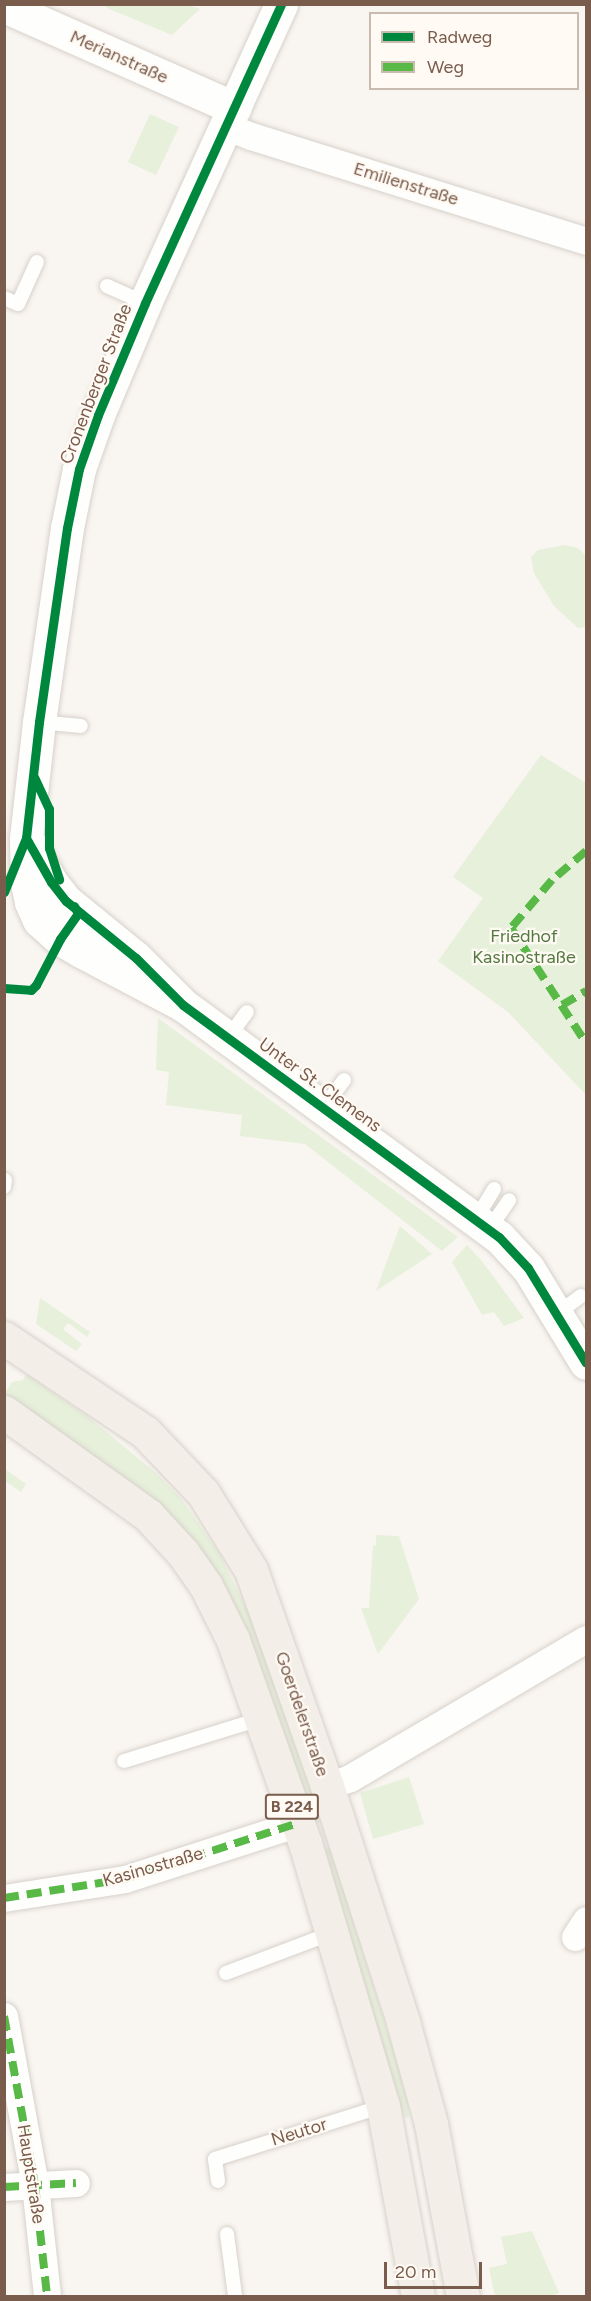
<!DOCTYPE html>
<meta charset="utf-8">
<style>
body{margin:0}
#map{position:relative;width:591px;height:2301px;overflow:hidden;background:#f9f5f0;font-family:Figtree,sans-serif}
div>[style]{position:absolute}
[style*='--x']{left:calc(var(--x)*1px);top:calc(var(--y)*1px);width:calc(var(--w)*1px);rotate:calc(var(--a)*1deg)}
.green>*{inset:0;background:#e7f0db}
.roads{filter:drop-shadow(0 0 2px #d7d1cb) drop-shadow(0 0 2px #d7d1cb)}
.lane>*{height:14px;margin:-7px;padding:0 7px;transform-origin:7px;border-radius:7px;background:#fefefd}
.street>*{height:27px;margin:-13.5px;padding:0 13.5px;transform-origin:13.5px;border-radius:13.5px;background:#fefefd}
.secondary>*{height:33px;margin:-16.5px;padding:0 16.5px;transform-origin:16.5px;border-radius:16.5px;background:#fefefd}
.primary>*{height:33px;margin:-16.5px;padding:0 16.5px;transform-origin:16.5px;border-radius:16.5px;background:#f3eee8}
.quiet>*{height:8px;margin-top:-4px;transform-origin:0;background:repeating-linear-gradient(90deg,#58b947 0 15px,transparent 0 23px)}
.cycleway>*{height:9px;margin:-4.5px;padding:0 4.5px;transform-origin:4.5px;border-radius:4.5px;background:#00873e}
span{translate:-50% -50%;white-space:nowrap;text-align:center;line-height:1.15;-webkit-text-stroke:4.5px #fffaf3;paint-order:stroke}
.shield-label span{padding:2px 4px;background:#fffaf3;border:2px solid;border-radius:4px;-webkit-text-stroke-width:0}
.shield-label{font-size:16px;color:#7a5c4d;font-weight:700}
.street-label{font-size:18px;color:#7a5c4d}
.park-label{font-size:18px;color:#537a41}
.frame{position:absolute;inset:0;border:6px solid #7a5c4d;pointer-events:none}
.legend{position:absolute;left:369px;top:12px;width:210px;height:78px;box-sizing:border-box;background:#fffaf3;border:2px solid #cabbb1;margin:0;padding:8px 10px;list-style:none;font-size:18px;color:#7a5c4d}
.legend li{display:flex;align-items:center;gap:12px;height:30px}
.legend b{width:30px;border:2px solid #cabbb1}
.scale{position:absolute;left:384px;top:2262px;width:98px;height:27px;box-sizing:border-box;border:3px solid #7a5c4d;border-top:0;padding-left:8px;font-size:18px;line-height:21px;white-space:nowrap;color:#7a5c4d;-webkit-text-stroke:4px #fffaf3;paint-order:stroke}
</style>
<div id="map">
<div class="green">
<i style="clip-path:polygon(105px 5px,188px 5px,200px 9px,172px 35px,107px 8px)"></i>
<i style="clip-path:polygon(150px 114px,179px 127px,156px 175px,128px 162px)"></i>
<i style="clip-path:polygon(565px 545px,578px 548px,586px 556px,586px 627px,578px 628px,554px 606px,534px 573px,531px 557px,538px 550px)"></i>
<i style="clip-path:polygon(541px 755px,586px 783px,586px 1095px,508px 1012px,438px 961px,483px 898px,453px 877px)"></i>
<i style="clip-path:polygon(158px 1018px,458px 1237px,442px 1251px,305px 1144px,240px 1136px,242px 1115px,166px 1105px,169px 1072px,156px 1070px)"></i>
<i style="clip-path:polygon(400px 1226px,432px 1254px,376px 1291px)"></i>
<i style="clip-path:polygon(467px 1245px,481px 1260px,524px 1318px,504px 1326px,494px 1312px,482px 1315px,452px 1262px)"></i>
<i style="clip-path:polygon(40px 1298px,90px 1332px,87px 1337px,68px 1323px,63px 1329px,82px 1344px,76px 1351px,36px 1324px)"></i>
<i style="clip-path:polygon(26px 1374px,87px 1416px,156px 1473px,180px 1497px,219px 1553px,255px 1626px,321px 1822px,311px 1825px,246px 1629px,230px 1595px,208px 1560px,167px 1511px,141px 1489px,5px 1393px,12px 1382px,23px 1380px)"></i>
<i style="clip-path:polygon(5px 1469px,26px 1484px,21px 1492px,5px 1481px)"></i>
<i style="clip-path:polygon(376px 1535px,399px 1536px,419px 1599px,378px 1654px,361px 1608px,369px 1608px,373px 1545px,376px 1546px)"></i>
<i style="clip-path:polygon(409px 1777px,424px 1824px,373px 1839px,360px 1793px)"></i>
<i style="clip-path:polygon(330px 1848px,406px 2091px,409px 2117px,405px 2117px,396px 2095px,320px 1851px)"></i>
<i style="clip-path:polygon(532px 2231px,559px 2293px,550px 2296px,495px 2296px,489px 2268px,507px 2264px,501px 2237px)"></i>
</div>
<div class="roads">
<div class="lane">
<i style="--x:107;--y:286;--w:42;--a:24.1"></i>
<i style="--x:4;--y:298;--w:15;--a:23"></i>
<i style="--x:18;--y:304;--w:46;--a:-65.7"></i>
<i style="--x:39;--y:722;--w:42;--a:5.4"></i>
<i style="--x:228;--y:1038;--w:32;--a:-54"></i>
<i style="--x:323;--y:1108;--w:35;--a:-53"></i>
<i style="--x:4;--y:1187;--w:7;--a:-82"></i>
<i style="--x:476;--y:1219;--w:35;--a:-59"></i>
<i style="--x:489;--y:1229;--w:35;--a:-55"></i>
<i style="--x:557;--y:1314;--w:30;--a:-37"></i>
<i style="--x:124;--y:1761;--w:142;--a:-17.2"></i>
<i style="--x:226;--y:1973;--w:113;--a:-20.7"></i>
<i style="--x:218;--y:2181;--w:22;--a:-98"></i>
<i style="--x:215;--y:2159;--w:176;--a:-17.5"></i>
<i style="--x:227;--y:2234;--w:63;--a:82.6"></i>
</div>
<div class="street">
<i style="--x:226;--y:126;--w:27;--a:22"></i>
<i style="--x:251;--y:136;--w:351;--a:17.4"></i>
<i style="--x:327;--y:1786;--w:24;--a:-19"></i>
<i style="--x:350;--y:1778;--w:274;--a:-30.5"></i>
<i style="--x:4;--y:1898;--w:122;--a:-8.9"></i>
<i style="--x:125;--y:1879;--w:182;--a:-17.9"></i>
<i style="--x:575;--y:1937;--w:20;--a:-57"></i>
<i style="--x:4;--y:2016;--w:172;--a:79.6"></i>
<i style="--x:35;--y:2185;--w:112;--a:83.8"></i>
<i style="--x:4;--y:2187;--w:72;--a:-3.2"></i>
</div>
<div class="secondary">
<i style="--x:4;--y:6;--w:252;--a:23.9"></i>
<i style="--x:29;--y:843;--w:45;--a:60.6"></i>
<i style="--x:51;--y:882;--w:24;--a:52"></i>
<i style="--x:66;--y:901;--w:90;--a:39.2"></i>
<i style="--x:136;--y:958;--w:66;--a:45"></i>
<i style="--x:183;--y:1005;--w:392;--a:36.3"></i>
<i style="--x:499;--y:1237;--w:42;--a:46.9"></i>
<i style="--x:528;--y:1268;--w:111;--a:58.6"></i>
<i style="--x:183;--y:1005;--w:115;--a:-152.1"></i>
<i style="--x:81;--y:951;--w:24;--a:-150"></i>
<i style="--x:60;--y:939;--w:28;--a:-138"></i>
<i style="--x:39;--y:920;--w:20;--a:-114"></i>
<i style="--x:31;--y:902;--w:19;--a:-102"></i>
<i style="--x:27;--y:883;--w:45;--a:-91.3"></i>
<i style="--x:26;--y:838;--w:117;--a:-83.6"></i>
<i style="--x:39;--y:722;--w:196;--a:-81.8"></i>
<i style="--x:67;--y:528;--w:60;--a:-78.5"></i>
<i style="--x:79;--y:469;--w:57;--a:-70.6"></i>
<i style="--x:98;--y:415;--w:121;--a:-67.2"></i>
<i style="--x:145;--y:303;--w:328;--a:-65.5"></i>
</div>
<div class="primary">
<i style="--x:4;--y:1338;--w:169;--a:33.7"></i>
<i style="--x:145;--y:1432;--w:84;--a:46.4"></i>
<i style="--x:203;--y:1493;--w:91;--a:58.1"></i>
<i style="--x:251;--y:1570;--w:229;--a:70.6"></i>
<i style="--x:327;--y:1786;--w:248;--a:72.1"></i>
<i style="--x:403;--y:2022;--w:106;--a:74.6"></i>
<i style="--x:431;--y:2124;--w:175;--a:79.5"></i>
<i style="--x:4;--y:1412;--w:177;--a:35.6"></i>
<i style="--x:148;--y:1515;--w:52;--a:47.4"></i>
<i style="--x:183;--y:1553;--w:40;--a:55.1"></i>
<i style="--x:206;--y:1586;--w:60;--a:63.4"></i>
<i style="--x:233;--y:1640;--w:215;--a:70.5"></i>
<i style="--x:305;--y:1843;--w:274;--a:73.5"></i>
<i style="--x:383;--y:2106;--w:193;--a:79.6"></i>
</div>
</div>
<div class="quiet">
<i style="--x:586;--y:851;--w:45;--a:139.5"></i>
<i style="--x:552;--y:880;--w:63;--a:130.5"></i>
<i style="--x:511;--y:928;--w:137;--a:56.9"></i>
<i style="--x:562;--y:1005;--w:28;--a:-30"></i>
<i style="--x:4;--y:1898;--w:122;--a:-8.9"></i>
<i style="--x:125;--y:1879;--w:182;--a:-17.9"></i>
<i style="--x:4;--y:2016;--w:172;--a:79.6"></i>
<i style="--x:35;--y:2185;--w:112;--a:83.8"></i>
<i style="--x:4;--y:2187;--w:72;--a:-3.2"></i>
</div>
<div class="cycleway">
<i style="--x:34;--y:777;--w:35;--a:65"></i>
<i style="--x:49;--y:809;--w:39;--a:90"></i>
<i style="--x:49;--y:848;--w:33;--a:72"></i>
<i style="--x:26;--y:838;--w:51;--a:60.4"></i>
<i style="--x:51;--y:882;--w:24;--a:52"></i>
<i style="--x:66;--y:901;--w:90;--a:39.2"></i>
<i style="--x:136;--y:958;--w:66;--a:45"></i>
<i style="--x:183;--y:1005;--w:392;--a:36.3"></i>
<i style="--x:499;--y:1237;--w:42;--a:46.9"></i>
<i style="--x:528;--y:1268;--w:111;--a:58.6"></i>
<i style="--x:4;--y:892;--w:58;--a:-67.8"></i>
<i style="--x:26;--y:838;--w:117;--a:-83.6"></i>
<i style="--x:39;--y:722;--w:196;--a:-81.8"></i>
<i style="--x:67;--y:528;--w:60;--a:-78.5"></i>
<i style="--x:79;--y:469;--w:57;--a:-70.6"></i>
<i style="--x:98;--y:415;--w:121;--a:-67.2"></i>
<i style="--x:145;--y:303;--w:328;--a:-65.5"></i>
<i style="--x:4;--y:988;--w:27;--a:4"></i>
<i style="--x:31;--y:990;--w:7;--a:-45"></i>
<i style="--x:36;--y:985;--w:52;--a:-62.4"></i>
<i style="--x:60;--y:939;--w:32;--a:-55"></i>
<i style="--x:78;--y:913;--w:8;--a:-120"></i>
</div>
<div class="shield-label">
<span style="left:292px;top:1807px">B 224</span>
</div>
<div class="street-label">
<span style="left:119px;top:57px;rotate:24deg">Merianstraße</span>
<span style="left:406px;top:184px;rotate:17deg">Emilienstraße</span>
<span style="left:96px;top:384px;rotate:-69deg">Cronenberger Straße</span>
<span style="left:320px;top:1085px;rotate:36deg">Unter St. Clemens</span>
<span style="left:302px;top:1714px;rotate:71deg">Goerdelerstraße</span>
<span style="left:153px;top:1867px;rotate:-16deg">Kasinostraße</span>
<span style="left:299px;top:2132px;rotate:-17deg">Neutor</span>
<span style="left:31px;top:2174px;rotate:81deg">Hauptstraße</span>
</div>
<div class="park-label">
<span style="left:524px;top:947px">Friedhof<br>Kasinostraße</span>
</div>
<div class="frame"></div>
<ul class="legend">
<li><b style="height:8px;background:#00873e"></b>Radweg</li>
<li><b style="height:8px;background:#58b947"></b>Weg</li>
</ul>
<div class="scale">20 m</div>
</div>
